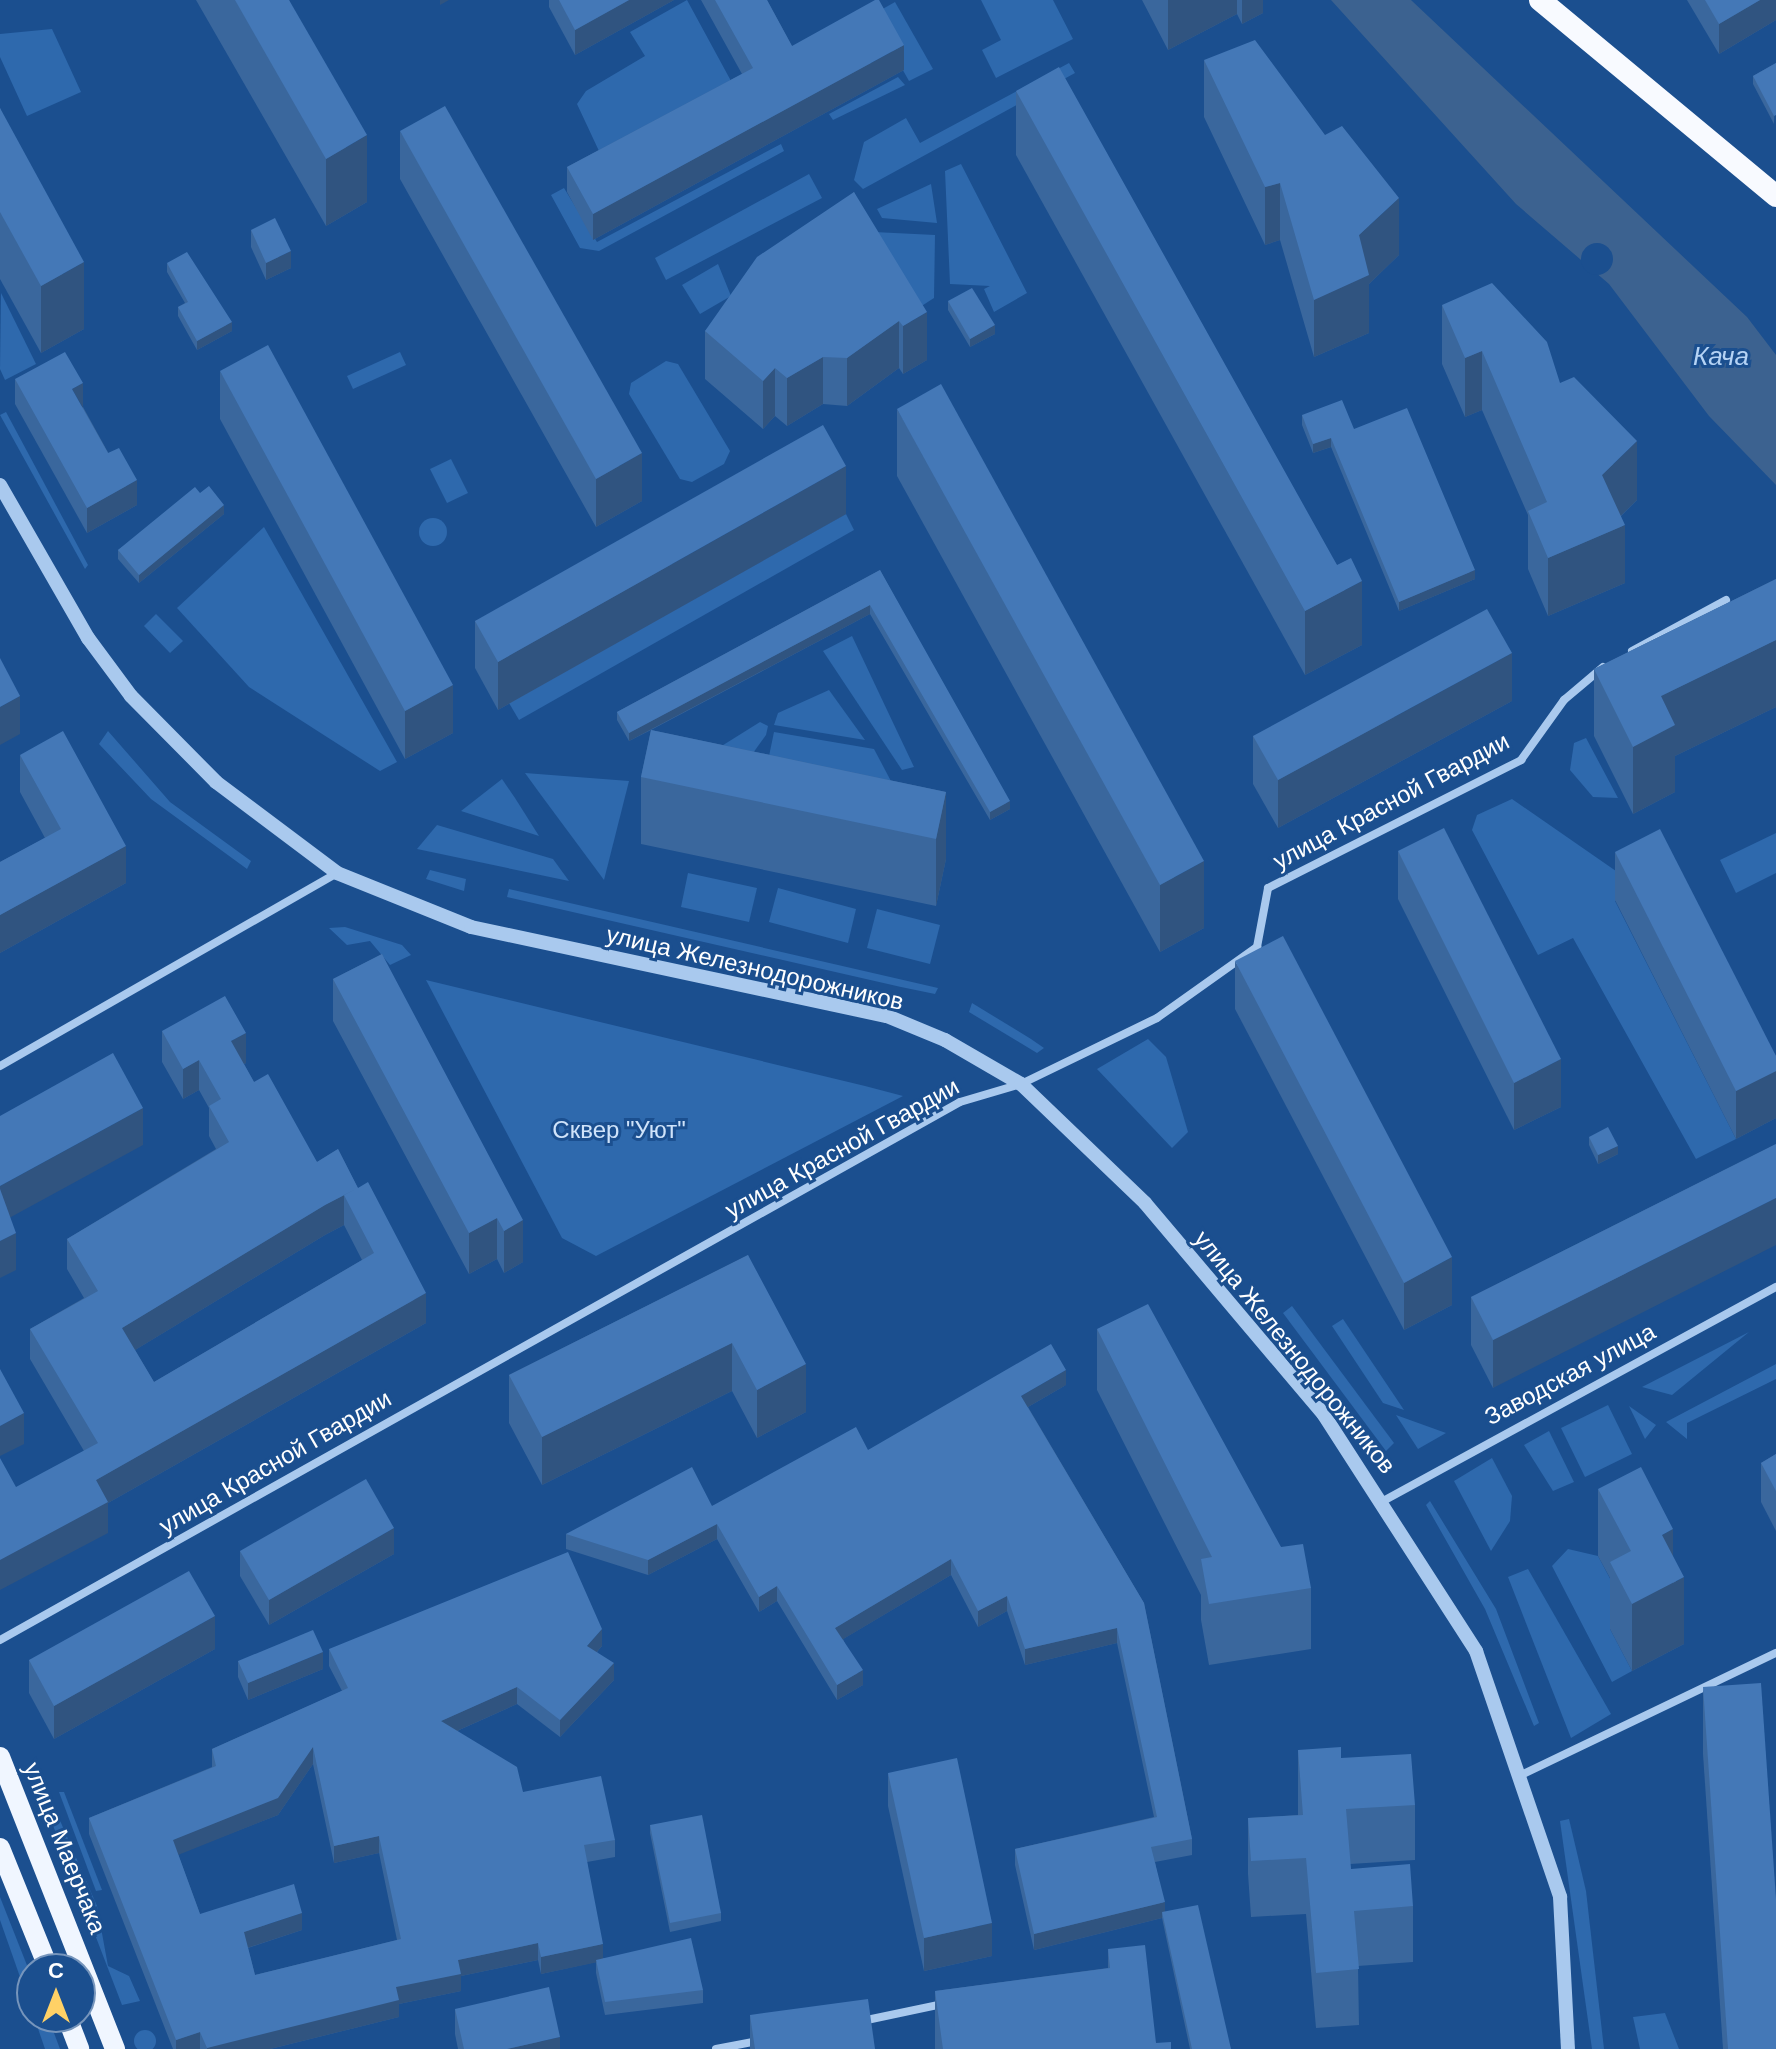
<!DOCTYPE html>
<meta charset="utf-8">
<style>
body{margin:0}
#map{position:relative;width:1776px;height:2049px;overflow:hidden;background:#1b4f8f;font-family:Helvetica,sans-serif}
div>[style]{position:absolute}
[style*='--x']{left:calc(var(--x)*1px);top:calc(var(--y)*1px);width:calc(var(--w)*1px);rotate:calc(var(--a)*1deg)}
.green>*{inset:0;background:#2e69ad}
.round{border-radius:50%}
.water>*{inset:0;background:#3c6290}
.pier>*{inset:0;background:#1b4f8f}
.minor>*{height:8px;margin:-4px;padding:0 4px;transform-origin:4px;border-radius:4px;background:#a9c9ee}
.tertiary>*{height:14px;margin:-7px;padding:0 7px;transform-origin:7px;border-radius:7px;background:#a9c9ee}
.primary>*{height:20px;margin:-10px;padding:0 10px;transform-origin:10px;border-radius:10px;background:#f0f6ff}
.trunk>*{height:22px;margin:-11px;padding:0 11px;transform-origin:11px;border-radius:11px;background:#f8faff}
.wall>*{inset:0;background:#3a679d}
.shaded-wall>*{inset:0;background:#305480}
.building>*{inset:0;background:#4478b7}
span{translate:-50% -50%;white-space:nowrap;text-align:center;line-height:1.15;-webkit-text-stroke:6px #1b4f8f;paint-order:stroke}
.street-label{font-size:24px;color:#fff}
.park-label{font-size:24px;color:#cfe3fa}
.water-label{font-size:26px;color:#b5d3f5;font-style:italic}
.north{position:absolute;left:16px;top:1953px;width:80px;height:80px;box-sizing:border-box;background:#1b4f8f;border:2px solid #7695bc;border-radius:50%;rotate:0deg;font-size:22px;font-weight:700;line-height:32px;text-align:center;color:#fff}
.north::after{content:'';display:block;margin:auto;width:28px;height:36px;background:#ffd166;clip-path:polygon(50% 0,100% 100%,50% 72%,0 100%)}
</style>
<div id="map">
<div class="green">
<i style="clip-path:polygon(687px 0,737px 92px,606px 166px,577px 104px,586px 91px,645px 56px,630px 32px)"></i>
<i style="clip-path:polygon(981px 0,1053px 0,1073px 39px,996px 78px,982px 50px,1001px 40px)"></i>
<i style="clip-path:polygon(895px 2px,933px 69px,909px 81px,872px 15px)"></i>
<i style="clip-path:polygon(52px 29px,81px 92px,27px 116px,0 57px,0 34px)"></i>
<i style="clip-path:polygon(1069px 63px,1075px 73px,863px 189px,854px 180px,864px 142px,906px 118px,920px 143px)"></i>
<i style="clip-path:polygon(898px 77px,905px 85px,833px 120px,829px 114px)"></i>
<i style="clip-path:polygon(781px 144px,784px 151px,599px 251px,580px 248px,551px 195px,564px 188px,597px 242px)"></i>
<i style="clip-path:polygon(961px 164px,1027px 293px,994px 312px,984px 289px,990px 286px,950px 284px,945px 171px)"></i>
<i style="clip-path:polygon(809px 174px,822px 198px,666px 280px,655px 258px)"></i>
<i style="clip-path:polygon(931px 184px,937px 223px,882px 218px,877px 209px)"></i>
<i style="clip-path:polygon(874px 232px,935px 235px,934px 298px,920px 307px)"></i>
<i style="clip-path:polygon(718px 264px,731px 296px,700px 314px,682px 285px)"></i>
<i style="clip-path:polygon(1px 293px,36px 364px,5px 380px,0 369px)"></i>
<i style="clip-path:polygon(400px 352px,406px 365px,353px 389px,347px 376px)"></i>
<i style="clip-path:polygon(666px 361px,678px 364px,730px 451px,724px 464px,692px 482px,680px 479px,629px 394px,631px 383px)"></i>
<i style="clip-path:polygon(6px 412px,88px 565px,85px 569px,0 415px)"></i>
<i style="clip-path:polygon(451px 459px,468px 493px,447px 503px,430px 469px)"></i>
<i style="clip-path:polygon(846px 514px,854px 530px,519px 720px,509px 703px)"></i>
<i class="round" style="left:419px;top:518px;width:28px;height:28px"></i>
<i style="clip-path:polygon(264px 527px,397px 762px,380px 771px,249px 687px,177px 608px)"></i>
<i style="clip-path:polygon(156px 614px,183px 641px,170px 653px,144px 626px)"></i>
<i style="clip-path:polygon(852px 636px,914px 767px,902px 770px,823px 651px)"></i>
<i style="clip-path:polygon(829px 690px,865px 740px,774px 725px,778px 713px)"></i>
<i style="clip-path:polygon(760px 722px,768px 726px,766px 735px,753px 753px,720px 747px)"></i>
<i style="clip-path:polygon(108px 731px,170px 802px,251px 861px,247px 869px,151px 799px,99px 744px)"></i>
<i style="clip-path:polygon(774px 732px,874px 749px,892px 783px,768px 761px)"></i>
<i style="clip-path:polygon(1586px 738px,1618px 798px,1593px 797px,1570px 770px,1574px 743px)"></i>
<i style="clip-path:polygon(525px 773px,629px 781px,604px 880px,541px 795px)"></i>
<i style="clip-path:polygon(502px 779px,515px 798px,539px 836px,461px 811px)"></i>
<i style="clip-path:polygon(1512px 799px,1639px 887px,1615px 901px,1736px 1139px,1696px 1159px,1573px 938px,1538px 955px,1472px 830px,1477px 815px)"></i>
<i style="clip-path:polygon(437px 825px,553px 859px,569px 881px,417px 849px)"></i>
<i style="clip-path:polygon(1776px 833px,1776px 873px,1736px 893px,1720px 860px)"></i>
<i style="clip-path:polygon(430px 870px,466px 879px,464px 891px,426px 879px)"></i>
<i style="clip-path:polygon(688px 873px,757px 888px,749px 922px,681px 907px)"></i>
<i style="clip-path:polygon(778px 888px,856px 909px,848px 943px,769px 922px)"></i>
<i style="clip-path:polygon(509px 889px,938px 988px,935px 994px,901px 987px,507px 897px)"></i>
<i style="clip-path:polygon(877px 909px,940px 925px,930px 964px,867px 948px)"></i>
<i style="clip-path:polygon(345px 927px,402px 945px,411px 955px,390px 965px,370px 941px,347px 945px,329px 928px)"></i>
<i style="clip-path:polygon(426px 980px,865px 1086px,903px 1096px,596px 1256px,562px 1238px)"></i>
<i style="clip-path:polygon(972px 1003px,1031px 1039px,1044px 1048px,1037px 1053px,969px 1012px)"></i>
<i style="clip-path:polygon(1148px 1039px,1166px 1057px,1188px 1132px,1172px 1148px,1097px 1069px)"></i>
<i style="clip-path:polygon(1292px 1306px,1394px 1443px,1386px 1451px,1283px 1313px)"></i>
<i style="clip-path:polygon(1343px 1319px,1404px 1410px,1383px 1403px,1332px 1326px)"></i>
<i style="clip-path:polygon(1749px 1332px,1672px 1395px,1642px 1387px)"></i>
<i style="clip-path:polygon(1776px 1364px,1776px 1379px,1687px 1423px,1687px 1439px,1666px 1422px)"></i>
<i style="clip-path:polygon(1608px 1405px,1632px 1454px,1585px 1477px,1561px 1428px)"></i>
<i style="clip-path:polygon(1629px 1406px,1656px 1425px,1645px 1439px)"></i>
<i style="clip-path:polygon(1396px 1415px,1446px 1433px,1418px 1449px)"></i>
<i style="clip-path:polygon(1549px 1431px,1574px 1482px,1553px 1491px,1524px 1445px)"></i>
<i style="clip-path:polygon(1492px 1458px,1512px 1496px,1510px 1521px,1491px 1551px,1454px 1481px)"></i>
<i style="clip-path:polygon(1430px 1501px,1496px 1609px,1539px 1723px,1534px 1726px,1485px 1609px,1426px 1505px)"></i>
<i style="clip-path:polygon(1568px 1549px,1598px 1556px,1631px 1618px,1610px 1629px,1632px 1671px,1612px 1682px,1552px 1566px)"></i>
<i style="clip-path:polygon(1528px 1569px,1611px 1714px,1571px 1738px,1508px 1577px)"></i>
<i style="clip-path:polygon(59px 1792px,64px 1792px,102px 1890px,96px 1891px)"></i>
<i style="clip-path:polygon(44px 1802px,52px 1802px,97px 1906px,108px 1966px,129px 1976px,140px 2001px,122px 2005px)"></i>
<i style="clip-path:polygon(1569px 1819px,1586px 1891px,1604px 2049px,1592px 2049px,1560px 1821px)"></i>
<i style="clip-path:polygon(0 1897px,32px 1978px,32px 2011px,0 1920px)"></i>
<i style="clip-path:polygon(1665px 2013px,1679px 2049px,1640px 2049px,1633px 2017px)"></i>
<i style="clip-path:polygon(34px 2017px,48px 2017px,60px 2049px,45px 2049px)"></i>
<i class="round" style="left:134px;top:2030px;width:22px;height:22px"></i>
</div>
<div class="water">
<i style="clip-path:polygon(1331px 0,1411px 0,1747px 317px,1776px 355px,1776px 485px,1709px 416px,1609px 284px,1516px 204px)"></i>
</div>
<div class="pier">
<i class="round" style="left:1581px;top:243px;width:32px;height:32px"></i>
</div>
<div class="minor">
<i style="--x:1632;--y:651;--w:107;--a:-28.5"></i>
<i style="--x:0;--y:1066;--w:388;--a:-29.8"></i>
<i style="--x:1385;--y:1500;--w:445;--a:-28.6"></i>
<i style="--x:0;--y:1640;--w:1100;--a:-29.27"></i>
<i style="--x:960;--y:1102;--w:64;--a:-16.4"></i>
<i style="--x:1021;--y:1084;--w:151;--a:-25.9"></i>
<i style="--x:1157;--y:1018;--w:123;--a:-35.4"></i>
<i style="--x:1257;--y:947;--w:60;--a:-79.4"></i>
<i style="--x:1268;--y:888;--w:284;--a:-26.8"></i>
<i style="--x:1521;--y:760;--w:74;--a:-54.4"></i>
<i style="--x:1564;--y:700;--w:51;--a:-40.2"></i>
<i style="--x:1519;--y:1776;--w:285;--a:-25.6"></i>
<i style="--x:862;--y:2021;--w:83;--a:-11.9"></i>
<i style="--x:716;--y:2049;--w:43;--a:-10.8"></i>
</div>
<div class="tertiary">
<i style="--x:0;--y:485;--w:177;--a:60.1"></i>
<i style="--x:88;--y:638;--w:72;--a:53.4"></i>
<i style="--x:131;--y:696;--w:121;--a:45.3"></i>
<i style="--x:216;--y:782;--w:151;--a:36.9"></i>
<i style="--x:337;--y:873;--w:144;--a:21.9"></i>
<i style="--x:471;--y:927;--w:425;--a:12.1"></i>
<i style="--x:887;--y:1016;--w:63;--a:22.5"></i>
<i style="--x:945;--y:1040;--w:88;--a:30.1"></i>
<i style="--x:1021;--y:1084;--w:172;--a:43.8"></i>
<i style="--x:1145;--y:1203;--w:277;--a:49.8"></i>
<i style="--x:1324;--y:1415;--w:281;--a:57.2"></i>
<i style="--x:1476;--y:1651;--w:260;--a:71.1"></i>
<i style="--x:1560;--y:1897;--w:152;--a:87"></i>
</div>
<div class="primary">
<i style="--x:0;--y:1757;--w:314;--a:68.5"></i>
<i style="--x:0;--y:1848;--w:131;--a:68"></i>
<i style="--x:67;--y:2017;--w:34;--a:69"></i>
</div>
<div class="trunk">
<i style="--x:1540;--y:0;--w:307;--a:39.7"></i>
</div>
<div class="wall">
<i style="clip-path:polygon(196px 0,289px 0,367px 202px,326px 226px)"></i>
<i style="clip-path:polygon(549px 0,674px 0,575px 55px,549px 7px)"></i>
<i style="clip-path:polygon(701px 0,767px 0,792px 46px,904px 70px,593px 240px,567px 192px,567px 167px,742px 74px)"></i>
<i style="clip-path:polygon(1142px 0,1263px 0,1263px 13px,1242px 24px,1237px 14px,1168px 50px)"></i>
<i style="clip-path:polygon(1687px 0,1776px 0,1776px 20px,1719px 54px)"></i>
<i style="clip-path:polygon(1204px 60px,1399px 255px,1369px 284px,1369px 333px,1314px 357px,1280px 240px,1265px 245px,1204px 117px)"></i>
<i style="clip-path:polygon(1776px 63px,1774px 124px,1753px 84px,1753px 76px)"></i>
<i style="clip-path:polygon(1016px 91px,1337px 565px,1362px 645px,1305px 675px,1016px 155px)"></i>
<i style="clip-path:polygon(0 108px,84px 329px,41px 353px,0 279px)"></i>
<i style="clip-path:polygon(400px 131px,642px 501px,596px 527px,400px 179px)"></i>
<i style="clip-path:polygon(854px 192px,927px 360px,903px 374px,899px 368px,847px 406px,823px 404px,787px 426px,775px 416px,763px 429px,705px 379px,705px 331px)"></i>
<i style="clip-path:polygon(251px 230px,291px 268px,266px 280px,251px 247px)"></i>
<i style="clip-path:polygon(167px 263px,232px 331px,197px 350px,178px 316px,178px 307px,185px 303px,167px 272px)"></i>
<i style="clip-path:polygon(948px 301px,995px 334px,970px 347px,948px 310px)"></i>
<i style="clip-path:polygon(1442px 305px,1560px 383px,1637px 500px,1621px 516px,1625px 583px,1548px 616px,1528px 569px,1528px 515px,1482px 410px,1465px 417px,1442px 364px)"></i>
<i style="clip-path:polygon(220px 371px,453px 733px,405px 759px,220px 419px)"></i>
<i style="clip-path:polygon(15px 379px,83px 407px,137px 505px,87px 533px,15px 404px)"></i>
<i style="clip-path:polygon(897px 409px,1204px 928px,1160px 952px,897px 476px)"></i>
<i style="clip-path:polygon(1302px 415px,1354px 429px,1475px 579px,1399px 611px,1331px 447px,1313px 453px,1302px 425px)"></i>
<i style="clip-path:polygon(200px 493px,224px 514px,139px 583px,118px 559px,118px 550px)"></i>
<i style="clip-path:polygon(846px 514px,498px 710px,475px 668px,475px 621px)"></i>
<i style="clip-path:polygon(880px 570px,1010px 809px,990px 820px,870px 614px,651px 730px,946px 792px,946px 859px,936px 906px,641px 844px,641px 777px,651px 730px,629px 741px,617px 720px,617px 712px)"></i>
<i style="clip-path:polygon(1776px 579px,1776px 707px,1675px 756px,1675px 792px,1633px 814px,1594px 736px,1594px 669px)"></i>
<i style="clip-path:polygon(1512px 701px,1278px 828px,1253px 784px,1253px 736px)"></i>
<i style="clip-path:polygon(20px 755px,126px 883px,0 953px,0 862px,45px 838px,20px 792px)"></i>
<i style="clip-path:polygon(1398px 851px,1561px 1107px,1514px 1130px,1398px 899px)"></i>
<i style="clip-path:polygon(1615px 852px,1776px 1056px,1776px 1118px,1736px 1139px,1615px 900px)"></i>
<i style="clip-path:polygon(382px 954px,523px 1262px,504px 1273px,497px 1259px,469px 1274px,333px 1021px,333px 979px)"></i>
<i style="clip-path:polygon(1235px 961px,1452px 1305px,1404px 1330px,1235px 1009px)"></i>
<i style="clip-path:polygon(evenodd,162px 1031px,246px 1063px,244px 1064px,254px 1082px,317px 1162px,338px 1149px,426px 1323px,108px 1503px,108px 1533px,84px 1451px,30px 1359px,30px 1329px,84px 1298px,67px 1269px,67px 1239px,216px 1149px,209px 1136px,209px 1108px,199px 1090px,183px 1099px,162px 1062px,162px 1031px,344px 1225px,362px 1260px,154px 1382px,135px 1350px,325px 1235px,344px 1225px)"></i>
<i style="clip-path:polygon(1589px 1137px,1618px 1154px,1598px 1164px,1589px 1145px)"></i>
<i style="clip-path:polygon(1776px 1144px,1493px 1388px,1471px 1345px,1471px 1297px)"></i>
<i style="clip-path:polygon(748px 1255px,806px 1412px,757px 1438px,732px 1391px,542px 1485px,509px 1423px,509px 1375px)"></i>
<i style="clip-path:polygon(1097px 1329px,1281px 1547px,1311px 1588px,1311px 1649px,1209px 1665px,1201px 1620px,1201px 1595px,1097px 1390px)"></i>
<i style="clip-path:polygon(1066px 1385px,1028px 1407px,1144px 1603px,1192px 1839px,1192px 1855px,1155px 1862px,1165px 1912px,1231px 2049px,1190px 2049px,1162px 1918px,1034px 1950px,1015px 1865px,1015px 1849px,1154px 1817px,1117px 1643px,1025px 1665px,1007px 1611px,978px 1627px,951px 1575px,843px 1639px,863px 1685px,837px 1700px,777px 1601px,759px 1612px,717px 1539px,648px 1575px,566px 1549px,566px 1534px,712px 1506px,868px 1450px)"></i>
<i style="clip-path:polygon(1776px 1454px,1776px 1531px,1761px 1502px,1761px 1463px)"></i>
<i style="clip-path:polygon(1598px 1489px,1673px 1558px,1684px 1644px,1632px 1671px,1610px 1629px,1610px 1578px,1598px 1556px)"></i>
<i style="clip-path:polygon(240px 1551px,394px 1554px,269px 1625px,240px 1576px)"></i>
<i style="clip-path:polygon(evenodd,602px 1646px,597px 1652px,614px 1680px,560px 1737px,517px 1704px,457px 1731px,523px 1792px,615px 1840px,615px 1857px,587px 1862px,603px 1958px,703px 1990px,703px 2003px,605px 2015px,596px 1973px,596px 1962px,541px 1974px,538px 1960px,461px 1976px,461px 1991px,399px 2004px,399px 2017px,270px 2049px,173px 2049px,89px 1834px,89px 1818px,212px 1767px,212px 1749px,342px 1691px,329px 1666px,329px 1649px,602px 1646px,313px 1764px,334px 1863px,379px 1853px,397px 1940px,255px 1975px,248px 1948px,302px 1930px,200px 1914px,178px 1854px,278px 1815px,313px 1764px)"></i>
<i style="clip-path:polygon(215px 1649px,54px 1739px,29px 1693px,29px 1660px)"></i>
<i style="clip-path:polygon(238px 1661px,323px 1669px,248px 1700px,238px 1677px)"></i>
<i style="clip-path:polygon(1703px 1687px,1776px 2049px,1723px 2049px,1703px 1754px)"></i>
<i style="clip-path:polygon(1298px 1750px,1341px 1758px,1415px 1805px,1415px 1860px,1350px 1864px,1351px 1869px,1413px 1906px,1413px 1962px,1358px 1966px,1359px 2025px,1316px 2028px,1306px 1914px,1251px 1917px,1248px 1874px,1248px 1818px,1298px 1815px)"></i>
<i style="clip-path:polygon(888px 1773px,992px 1956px,924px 1971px,888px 1806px)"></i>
<i style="clip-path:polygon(650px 1825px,721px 1913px,721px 1921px,670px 1932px,650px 1833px)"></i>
<i style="clip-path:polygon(1108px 1949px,1156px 2043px,1171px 2049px,935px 2049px,935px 1991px,1108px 1968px)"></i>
<i style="clip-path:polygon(455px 2009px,560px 2049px,458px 2049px,455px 2034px)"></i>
<i style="clip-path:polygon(750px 2015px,875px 2049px,750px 2049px)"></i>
</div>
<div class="shaded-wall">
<i style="clip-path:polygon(440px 0,449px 0,440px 5px)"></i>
<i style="clip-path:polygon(629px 0,674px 0,575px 55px,575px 30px)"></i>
<i style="clip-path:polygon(1168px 0,1237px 0,1237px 14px,1168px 50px)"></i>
<i style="clip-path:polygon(1242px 0,1263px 0,1263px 13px,1242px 24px)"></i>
<i style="clip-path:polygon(1760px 0,1776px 0,1776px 20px,1719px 54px,1719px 24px)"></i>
<i style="clip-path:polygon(904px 45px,904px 70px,593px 240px,593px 214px)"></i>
<i style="clip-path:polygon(367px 135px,367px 202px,326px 226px,326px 159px)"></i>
<i style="clip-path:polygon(1280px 183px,1280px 240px,1265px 245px,1265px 187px)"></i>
<i style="clip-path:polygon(1399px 198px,1399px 255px,1369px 284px,1369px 333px,1314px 357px,1314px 300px,1359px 235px)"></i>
<i style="clip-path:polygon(291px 251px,291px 268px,266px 280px,266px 263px)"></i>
<i style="clip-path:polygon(84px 262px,84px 329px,41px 353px,41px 286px)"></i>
<i style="clip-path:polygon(927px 312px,927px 360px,903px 374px,903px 326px)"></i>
<i style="clip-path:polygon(899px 321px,899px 368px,847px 406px,847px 358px)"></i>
<i style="clip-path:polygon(232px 322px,232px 331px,197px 350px,197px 341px)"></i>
<i style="clip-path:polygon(995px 325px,995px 334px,970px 347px,970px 339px)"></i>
<i style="clip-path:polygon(1482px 351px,1482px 410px,1465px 417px,1465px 358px)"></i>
<i style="clip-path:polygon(823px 357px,823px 404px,787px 426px,787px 378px)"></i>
<i style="clip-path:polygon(775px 368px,775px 416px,763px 429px,763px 381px)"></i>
<i style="clip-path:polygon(83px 383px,83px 408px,72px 389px)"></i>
<i style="clip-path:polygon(1331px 438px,1331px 447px,1313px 453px,1313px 444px)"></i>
<i style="clip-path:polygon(1637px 441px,1637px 500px,1602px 534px,1602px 475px)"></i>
<i style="clip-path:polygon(642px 453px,642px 501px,596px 527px,596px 479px)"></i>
<i style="clip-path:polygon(846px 466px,846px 514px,498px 710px,498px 662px)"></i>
<i style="clip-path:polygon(137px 480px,137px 505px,87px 533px,87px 508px)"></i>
<i style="clip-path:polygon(224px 505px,224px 514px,139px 583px,139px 575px)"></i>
<i style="clip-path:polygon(1625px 525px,1625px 583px,1548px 616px,1548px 558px)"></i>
<i style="clip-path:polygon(1475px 570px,1475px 579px,1399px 611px,1399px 602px)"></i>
<i style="clip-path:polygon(1362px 581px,1362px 645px,1305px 675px,1305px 611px)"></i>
<i style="clip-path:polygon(870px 605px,870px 614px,629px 741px,629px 733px)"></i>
<i style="clip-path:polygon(1776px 640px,1776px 707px,1675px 756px,1675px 792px,1633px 814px,1633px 747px,1661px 696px)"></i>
<i style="clip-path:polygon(1512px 653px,1512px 701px,1278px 828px,1278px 780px)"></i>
<i style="clip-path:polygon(453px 685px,453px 733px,405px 759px,405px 711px)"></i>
<i style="clip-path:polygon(20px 696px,20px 734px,0 745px,0 707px)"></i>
<i style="clip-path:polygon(946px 792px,946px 859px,936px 906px,936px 839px)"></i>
<i style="clip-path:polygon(1010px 801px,1010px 809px,990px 820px,990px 812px)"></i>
<i style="clip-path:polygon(126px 846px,126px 883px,0 953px,0 915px)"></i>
<i style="clip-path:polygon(1204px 861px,1204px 928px,1160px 952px,1160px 885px)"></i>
<i style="clip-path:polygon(246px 1033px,246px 1063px,231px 1071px,231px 1041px)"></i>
<i style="clip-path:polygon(1561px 1059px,1561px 1107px,1514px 1130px,1514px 1083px)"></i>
<i style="clip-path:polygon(199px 1060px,199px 1090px,183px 1099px,183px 1069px)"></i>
<i style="clip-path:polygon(1776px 1071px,1776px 1118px,1736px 1139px,1736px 1091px)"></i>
<i style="clip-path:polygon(143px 1108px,143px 1145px,0 1223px,0 1186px)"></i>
<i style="clip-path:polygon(1618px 1146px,1618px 1154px,1598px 1164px,1598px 1155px)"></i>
<i style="clip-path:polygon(344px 1195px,344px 1225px,325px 1235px,122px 1358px,122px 1328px,325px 1205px)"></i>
<i style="clip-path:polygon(1776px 1198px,1776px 1245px,1493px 1388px,1493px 1340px)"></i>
<i style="clip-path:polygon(497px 1218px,497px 1259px,469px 1274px,469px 1233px)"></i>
<i style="clip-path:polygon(523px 1220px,523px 1262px,504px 1273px,504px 1231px)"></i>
<i style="clip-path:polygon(16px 1233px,16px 1270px,0 1278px,0 1241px)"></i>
<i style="clip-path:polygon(1452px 1257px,1452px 1305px,1404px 1330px,1404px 1283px)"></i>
<i style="clip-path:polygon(426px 1293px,426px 1323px,108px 1503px,108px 1533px,0 1590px,0 1560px,96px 1480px)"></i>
<i style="clip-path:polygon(732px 1343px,732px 1391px,542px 1485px,542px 1437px)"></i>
<i style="clip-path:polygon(806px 1364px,806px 1412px,757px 1438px,757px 1390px)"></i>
<i style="clip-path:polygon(1066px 1370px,1066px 1385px,1021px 1411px,1021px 1396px)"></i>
<i style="clip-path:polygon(24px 1413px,24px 1444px,0 1456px,0 1426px)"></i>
<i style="clip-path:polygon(717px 1524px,717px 1539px,648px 1575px,648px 1560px)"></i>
<i style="clip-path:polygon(394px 1528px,394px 1554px,269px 1625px,269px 1600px)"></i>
<i style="clip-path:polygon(1673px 1529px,1673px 1583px,1684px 1577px,1684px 1644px,1632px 1671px,1632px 1604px,1662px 1535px)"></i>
<i style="clip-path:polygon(951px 1559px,951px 1575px,835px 1644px,835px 1628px)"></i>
<i style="clip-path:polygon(777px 1586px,777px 1601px,759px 1612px,759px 1597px)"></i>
<i style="clip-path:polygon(1007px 1596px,1007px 1611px,978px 1627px,978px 1611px)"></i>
<i style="clip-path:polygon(215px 1616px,215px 1649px,54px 1739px,54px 1706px)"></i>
<i style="clip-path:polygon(1117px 1628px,1117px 1643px,1025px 1665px,1025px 1649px)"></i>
<i style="clip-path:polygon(602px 1629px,602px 1646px,587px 1663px,587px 1646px)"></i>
<i style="clip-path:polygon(323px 1652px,323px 1669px,248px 1700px,248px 1683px)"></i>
<i style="clip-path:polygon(614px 1663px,614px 1680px,560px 1737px,560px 1720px)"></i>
<i style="clip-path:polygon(863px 1670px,863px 1685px,837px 1700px,837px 1685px)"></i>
<i style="clip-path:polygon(517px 1687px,517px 1704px,441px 1738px,441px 1721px)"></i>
<i style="clip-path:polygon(313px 1747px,313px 1764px,278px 1815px,173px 1857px,173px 1840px)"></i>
<i style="clip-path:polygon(379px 1836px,379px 1853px,334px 1863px,334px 1846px)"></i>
<i style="clip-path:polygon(1165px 1902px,1165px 1917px,1162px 1912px,1162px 1918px,1034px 1950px,1034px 1934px)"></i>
<i style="clip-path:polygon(302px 1913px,302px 1930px,244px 1949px,244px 1932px)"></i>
<i style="clip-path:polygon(992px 1923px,992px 1956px,924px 1971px,924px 1938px)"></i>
<i style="clip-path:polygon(538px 1943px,538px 1960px,461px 1976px,461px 1991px,399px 2004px,399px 2017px,270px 2049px,207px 2049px,207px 2048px,396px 1987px,458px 1960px)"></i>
<i style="clip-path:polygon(603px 1944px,603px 1961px,541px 1974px,541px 1957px)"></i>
<i style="clip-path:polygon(200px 2032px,200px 2049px,176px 2049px,176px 2040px)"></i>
<i style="clip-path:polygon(560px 2037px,560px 2049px,507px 2049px)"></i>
</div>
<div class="building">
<i style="clip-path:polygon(235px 0,289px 0,367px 135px,326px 159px)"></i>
<i style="clip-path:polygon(559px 0,629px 0,575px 30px)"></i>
<i style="clip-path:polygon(715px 0,767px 0,792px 46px,875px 0,879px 0,904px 45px,593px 214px,567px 167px,753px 68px)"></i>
<i style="clip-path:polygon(1705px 0,1760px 0,1719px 24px)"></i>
<i style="clip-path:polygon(1255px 40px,1325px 135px,1342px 126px,1399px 198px,1359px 235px,1369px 275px,1314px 300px,1280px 183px,1265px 187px,1204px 60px)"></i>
<i style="clip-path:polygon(1776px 63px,1776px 115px,1774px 116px,1753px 76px)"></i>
<i style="clip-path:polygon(1059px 67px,1337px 565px,1351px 558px,1362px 581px,1305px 611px,1016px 91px)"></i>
<i style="clip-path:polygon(445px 106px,642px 453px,596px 479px,400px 131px)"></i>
<i style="clip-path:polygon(0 108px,84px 262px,41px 286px,0 212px)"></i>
<i style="clip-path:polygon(854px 192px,927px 312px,903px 326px,899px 321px,847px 358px,823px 357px,787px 378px,775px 368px,763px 381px,705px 331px,757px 257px)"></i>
<i style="clip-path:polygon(275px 218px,291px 251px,266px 263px,251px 230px)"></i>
<i style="clip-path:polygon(187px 252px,232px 322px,197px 341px,178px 307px,188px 302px,167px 263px)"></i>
<i style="clip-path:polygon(1492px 283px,1547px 342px,1560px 383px,1574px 377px,1637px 441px,1602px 475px,1625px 525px,1548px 558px,1528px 511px,1547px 502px,1482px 351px,1465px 358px,1442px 305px)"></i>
<i style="clip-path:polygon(972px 288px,995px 325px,970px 339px,948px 301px)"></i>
<i style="clip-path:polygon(268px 345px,453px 685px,405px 711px,220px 371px)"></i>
<i style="clip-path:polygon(65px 352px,83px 383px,72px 389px,108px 453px,119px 448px,137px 480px,87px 508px,15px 379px)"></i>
<i style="clip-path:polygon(941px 384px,1204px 861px,1160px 885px,897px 409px)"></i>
<i style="clip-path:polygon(1342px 400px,1354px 429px,1407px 408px,1475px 570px,1399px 602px,1331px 438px,1313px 444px,1302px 415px)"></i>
<i style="clip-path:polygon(823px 425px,846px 466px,498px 662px,475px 621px)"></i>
<i style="clip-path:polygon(209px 486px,224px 505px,139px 575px,118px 550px,195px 487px,200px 493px)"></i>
<i style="clip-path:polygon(880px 570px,1010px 801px,990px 812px,870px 605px,629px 733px,617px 712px)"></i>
<i style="clip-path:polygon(1776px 579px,1776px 640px,1661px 696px,1675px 725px,1633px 747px,1594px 669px)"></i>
<i style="clip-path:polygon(1487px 609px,1512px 653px,1278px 780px,1253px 736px)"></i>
<i style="clip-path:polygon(0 658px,20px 696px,0 707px)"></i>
<i style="clip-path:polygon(651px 730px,946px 792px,936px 839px,641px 777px)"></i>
<i style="clip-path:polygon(63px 731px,126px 846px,0 915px,0 862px,61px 829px,20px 755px)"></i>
<i style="clip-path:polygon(1444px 828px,1561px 1059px,1514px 1083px,1398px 851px)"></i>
<i style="clip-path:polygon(1660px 829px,1776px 1056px,1776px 1071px,1736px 1091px,1615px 852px)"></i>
<i style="clip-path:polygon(1283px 936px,1452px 1257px,1404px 1283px,1235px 961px)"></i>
<i style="clip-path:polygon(382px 954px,523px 1220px,504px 1231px,497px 1218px,469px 1233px,333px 979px)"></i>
<i style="clip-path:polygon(evenodd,225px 996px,246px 1033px,231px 1041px,254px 1082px,268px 1074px,317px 1162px,338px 1149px,358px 1188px,368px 1182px,426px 1293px,96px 1480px,108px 1502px,0 1560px,0 1458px,16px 1487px,98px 1443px,30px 1329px,98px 1291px,67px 1239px,229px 1142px,209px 1106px,221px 1099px,199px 1060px,183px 1069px,162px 1031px,225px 996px,356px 1189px,344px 1195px,374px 1253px,154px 1382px,122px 1328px,325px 1205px,356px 1189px)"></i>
<i style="clip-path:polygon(113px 1053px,143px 1108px,0 1186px,0 1116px)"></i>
<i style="clip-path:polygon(1608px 1127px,1618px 1146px,1598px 1155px,1589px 1137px)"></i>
<i style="clip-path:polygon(1776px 1144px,1776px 1198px,1493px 1340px,1471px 1297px)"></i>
<i style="clip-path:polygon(0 1189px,16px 1233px,0 1241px)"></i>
<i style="clip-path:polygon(748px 1255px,806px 1364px,757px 1390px,732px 1343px,542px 1437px,509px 1375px)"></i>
<i style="clip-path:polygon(1148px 1304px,1281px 1547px,1303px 1544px,1311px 1588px,1209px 1604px,1201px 1559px,1212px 1557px,1097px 1329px)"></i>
<i style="clip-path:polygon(1051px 1344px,1066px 1370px,1021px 1396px,1144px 1603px,1192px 1839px,1151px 1847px,1165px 1902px,1034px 1934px,1015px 1849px,1157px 1817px,1117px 1628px,1025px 1649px,1007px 1596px,978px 1611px,951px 1559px,835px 1628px,863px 1670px,837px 1685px,777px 1586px,759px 1597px,717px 1524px,648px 1560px,566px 1534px,692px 1467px,712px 1506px,856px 1427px,868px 1450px)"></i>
<i style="clip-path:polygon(0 1369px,24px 1413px,0 1426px)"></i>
<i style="clip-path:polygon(1776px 1454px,1776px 1491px,1761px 1463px)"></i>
<i style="clip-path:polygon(1641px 1467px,1673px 1529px,1662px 1535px,1684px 1577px,1632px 1604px,1610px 1562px,1631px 1551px,1598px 1489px)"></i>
<i style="clip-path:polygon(366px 1479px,394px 1528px,269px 1600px,240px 1551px)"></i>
<i style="clip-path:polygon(evenodd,568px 1552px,602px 1629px,587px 1646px,614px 1663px,560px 1720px,517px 1687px,441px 1721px,517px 1767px,523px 1792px,601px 1776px,615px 1840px,584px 1845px,603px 1944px,541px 1957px,538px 1943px,458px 1960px,461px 1974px,396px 1987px,399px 2000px,207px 2048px,200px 2032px,176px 2040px,89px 1818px,216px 1766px,212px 1749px,348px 1688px,329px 1649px,568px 1552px,313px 1747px,334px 1846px,379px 1836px,401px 1939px,255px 1975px,244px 1932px,302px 1913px,294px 1884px,200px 1914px,173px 1840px,278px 1798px,313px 1747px)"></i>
<i style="clip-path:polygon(189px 1571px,215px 1616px,54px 1706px,29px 1660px)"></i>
<i style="clip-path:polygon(313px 1630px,323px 1652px,248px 1683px,238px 1661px)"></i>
<i style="clip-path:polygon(1761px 1683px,1776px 1899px,1776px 2049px,1728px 2049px,1703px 1687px)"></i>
<i style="clip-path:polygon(1341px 1747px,1341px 1758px,1411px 1754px,1415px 1805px,1346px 1809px,1351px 1869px,1410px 1864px,1413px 1906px,1354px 1911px,1359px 1969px,1316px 1973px,1306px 1858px,1251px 1861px,1248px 1818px,1303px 1815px,1298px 1750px)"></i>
<i style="clip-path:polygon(957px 1758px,992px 1923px,924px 1938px,888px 1773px)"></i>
<i style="clip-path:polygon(702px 1815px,721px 1913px,670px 1923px,650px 1825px)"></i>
<i style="clip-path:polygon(1198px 1905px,1231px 2049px,1192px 2049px,1162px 1912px)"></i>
<i style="clip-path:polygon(691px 1938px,703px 1990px,605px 2002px,596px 1960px)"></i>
<i style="clip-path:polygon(1145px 1945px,1156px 2043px,1171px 2042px,1171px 2049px,943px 2049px,935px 1991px,1110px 1968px,1108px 1949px)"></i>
<i style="clip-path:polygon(549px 1987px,560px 2037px,507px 2049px,464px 2049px,455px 2009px)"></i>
<i style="clip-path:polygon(868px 1999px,875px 2049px,755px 2049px,750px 2015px)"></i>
</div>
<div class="street-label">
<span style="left:1391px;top:801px;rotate:-28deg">улица Красной Гвардии</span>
<span style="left:755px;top:968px;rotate:13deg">улица Железнодорожников</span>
<span style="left:842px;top:1148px;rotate:-29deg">улица Красной Гвардии</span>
<span style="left:1295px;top:1352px;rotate:51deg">улица Железнодорожников</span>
<span style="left:1570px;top:1374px;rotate:-28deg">Заводская улица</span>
<span style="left:275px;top:1462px;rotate:-30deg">улица Красной Гвардии</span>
<span style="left:65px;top:1848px;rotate:68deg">улица Маерчака</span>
</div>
<div class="park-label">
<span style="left:619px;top:1130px">Сквер "Уют"</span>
</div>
<div class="water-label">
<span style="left:1721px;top:357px">Кача</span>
</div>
<div class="north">С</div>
</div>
